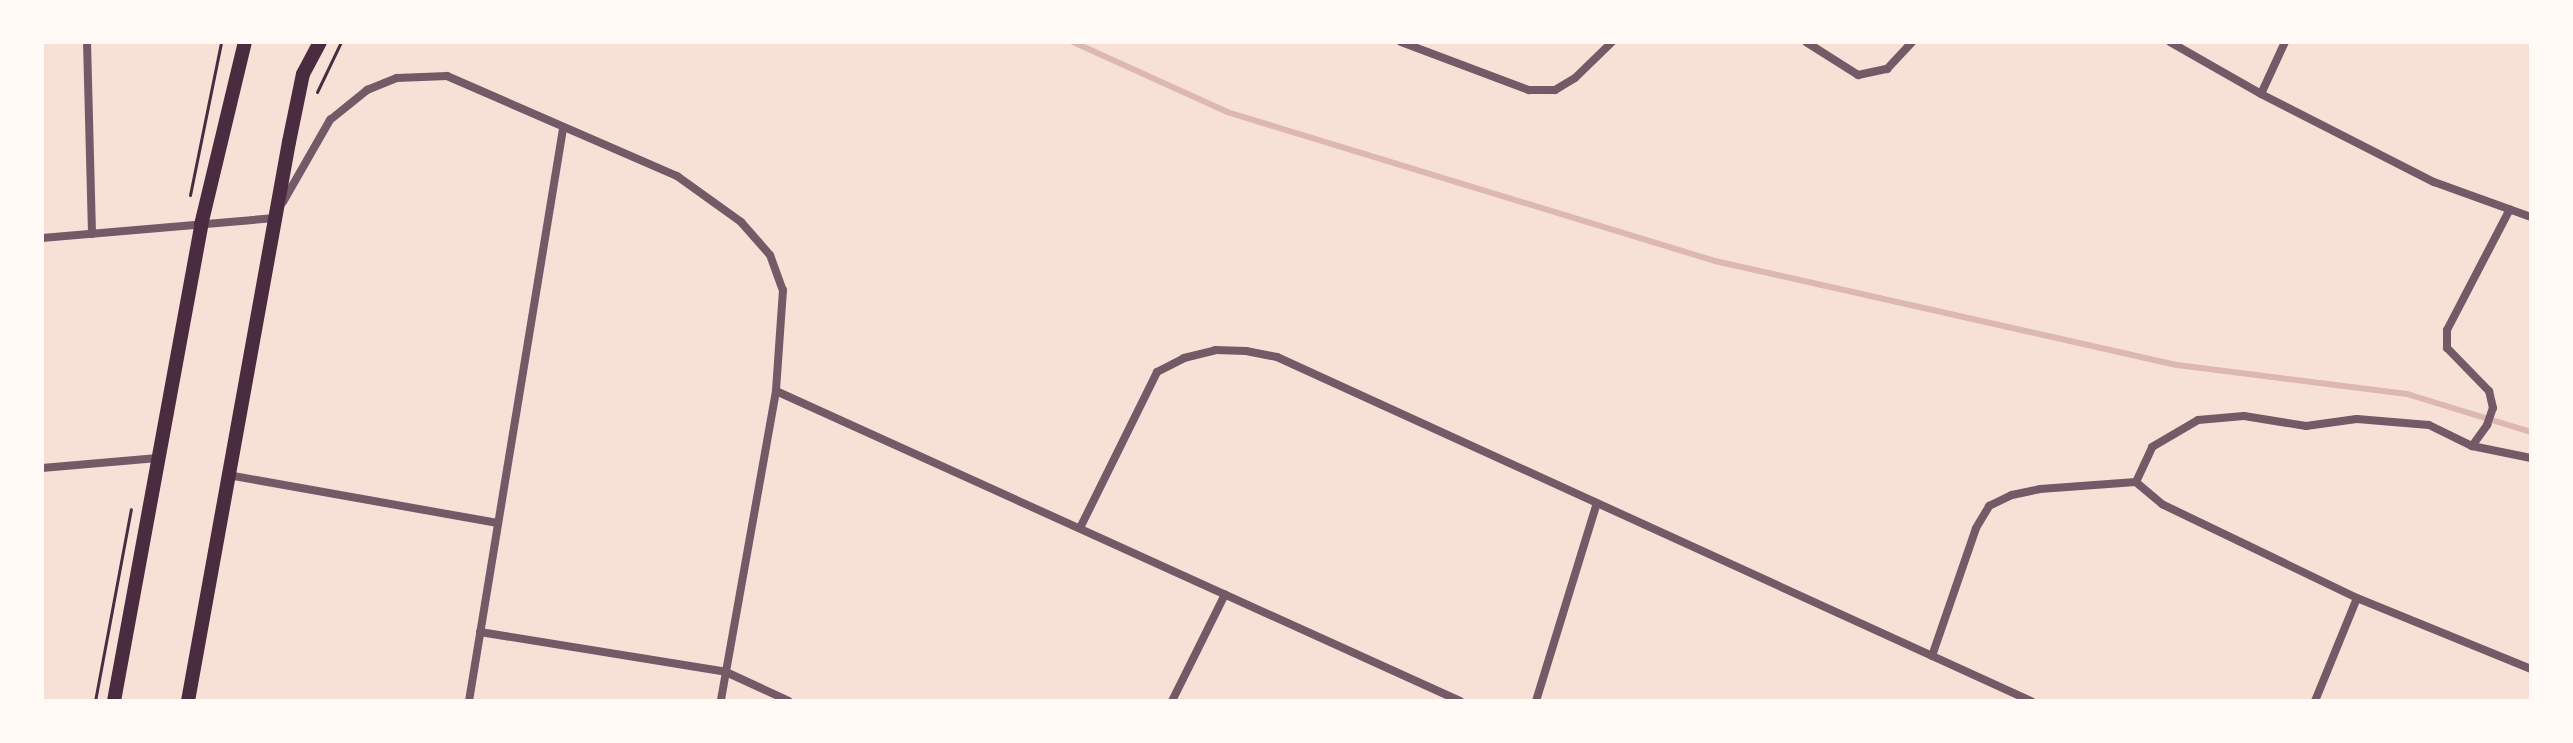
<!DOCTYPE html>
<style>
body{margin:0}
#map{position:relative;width:2573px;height:743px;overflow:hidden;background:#f7e1d7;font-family:Mulish,sans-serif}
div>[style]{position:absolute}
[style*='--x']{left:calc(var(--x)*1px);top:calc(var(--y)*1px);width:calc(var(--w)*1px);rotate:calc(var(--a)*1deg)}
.stream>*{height:6px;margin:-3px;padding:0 3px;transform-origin:3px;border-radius:3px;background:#dcb8b0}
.path>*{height:3px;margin:-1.5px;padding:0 1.5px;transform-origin:1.5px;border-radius:1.5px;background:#4a2c40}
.minor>*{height:8px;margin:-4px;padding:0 4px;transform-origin:4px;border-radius:4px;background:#755966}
.primary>*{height:14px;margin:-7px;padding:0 7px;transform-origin:7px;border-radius:7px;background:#4a2c40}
span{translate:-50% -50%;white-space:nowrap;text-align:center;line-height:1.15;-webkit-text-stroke:6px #fffaf5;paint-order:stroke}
.frame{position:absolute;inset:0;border:44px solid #fffaf5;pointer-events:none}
</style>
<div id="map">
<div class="stream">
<i style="--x:1073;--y:42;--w:169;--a:24.4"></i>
<i style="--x:1227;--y:112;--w:510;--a:16.98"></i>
<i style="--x:1715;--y:261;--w:474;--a:12.7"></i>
<i style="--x:2177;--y:365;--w:232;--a:7.2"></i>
<i style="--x:2407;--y:394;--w:130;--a:17"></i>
</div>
<div class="path">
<i style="--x:317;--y:92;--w:55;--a:-64.4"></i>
<i style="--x:190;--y:195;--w:156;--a:-78.5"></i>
<i style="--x:95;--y:701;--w:195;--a:-79.4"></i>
</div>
<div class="minor">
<i style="--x:87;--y:42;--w:192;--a:88.5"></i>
<i style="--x:1401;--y:42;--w:137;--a:20.6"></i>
<i style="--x:1529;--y:90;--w:26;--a:0"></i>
<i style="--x:1555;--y:90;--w:23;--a:-31"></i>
<i style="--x:1575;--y:78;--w:52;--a:-44.2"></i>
<i style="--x:1806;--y:42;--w:62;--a:32.4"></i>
<i style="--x:1858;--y:75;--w:30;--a:-12"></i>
<i style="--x:1887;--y:69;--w:37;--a:-47"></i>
<i style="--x:2170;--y:42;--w:105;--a:29.7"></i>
<i style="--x:2285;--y:42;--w:57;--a:114.8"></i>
<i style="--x:2261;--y:94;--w:194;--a:27"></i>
<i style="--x:2434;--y:182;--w:103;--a:19.8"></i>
<i style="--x:283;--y:202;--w:95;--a:-60.2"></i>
<i style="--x:330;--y:120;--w:48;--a:-39"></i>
<i style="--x:367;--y:90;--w:32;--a:-22"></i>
<i style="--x:397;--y:78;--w:50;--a:-2.3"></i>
<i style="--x:447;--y:76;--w:251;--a:23.5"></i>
<i style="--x:677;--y:176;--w:79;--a:35.7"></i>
<i style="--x:741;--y:222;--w:44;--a:48.7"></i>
<i style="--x:770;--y:255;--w:37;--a:70"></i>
<i style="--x:783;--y:290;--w:101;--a:94"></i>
<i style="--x:776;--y:391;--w:315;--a:100.1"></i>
<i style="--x:42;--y:238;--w:234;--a:-4.9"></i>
<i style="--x:776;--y:391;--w:751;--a:24.38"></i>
<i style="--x:2472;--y:446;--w:26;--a:-54"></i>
<i style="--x:2487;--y:425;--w:18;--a:-71"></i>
<i style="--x:2493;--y:408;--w:17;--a:-103"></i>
<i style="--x:2489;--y:391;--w:60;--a:-134.3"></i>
<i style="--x:2447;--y:348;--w:18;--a:-90"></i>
<i style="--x:2447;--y:330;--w:136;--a:-62.5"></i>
<i style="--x:42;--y:468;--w:116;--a:-4.9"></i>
<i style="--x:228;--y:475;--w:274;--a:10.1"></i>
<i style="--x:1080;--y:528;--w:174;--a:-63.7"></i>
<i style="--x:1157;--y:372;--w:30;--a:-27"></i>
<i style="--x:1184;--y:358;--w:32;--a:-14"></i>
<i style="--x:1215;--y:350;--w:31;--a:2"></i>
<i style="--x:1246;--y:351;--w:32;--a:11"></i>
<i style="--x:1277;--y:357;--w:829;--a:24.52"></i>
<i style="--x:2357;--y:598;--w:188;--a:22.2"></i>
<i style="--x:480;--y:632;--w:249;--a:9.2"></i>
<i style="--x:726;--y:672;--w:69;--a:24.7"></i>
<i style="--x:1932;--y:656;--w:135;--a:-71"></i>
<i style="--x:1976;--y:528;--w:26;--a:-59"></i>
<i style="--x:1989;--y:506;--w:25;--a:-26"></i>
<i style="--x:2012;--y:495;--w:29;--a:-12"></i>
<i style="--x:2040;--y:489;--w:96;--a:-4.2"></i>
<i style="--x:469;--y:701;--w:580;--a:-80.67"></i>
<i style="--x:1172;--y:701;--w:119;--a:-63.6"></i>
<i style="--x:1536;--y:701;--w:207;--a:-72.9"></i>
<i style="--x:2315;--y:701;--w:111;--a:-67.8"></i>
<i style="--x:2357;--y:598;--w:216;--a:-154.3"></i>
<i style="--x:2162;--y:504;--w:34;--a:-140"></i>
<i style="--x:2136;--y:482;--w:38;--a:-65"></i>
<i style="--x:2152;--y:447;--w:53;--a:-30.4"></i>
<i style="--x:2198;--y:420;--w:46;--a:-5"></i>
<i style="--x:2244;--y:416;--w:63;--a:9.2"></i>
<i style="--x:2306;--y:426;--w:51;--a:-7.8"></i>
<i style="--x:2357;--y:419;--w:72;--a:4.8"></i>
<i style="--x:2429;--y:425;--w:48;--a:26"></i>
<i style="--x:2472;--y:446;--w:60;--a:11.5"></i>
</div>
<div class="primary">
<i style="--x:114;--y:701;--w:484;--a:-79.6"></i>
<i style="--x:201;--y:225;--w:188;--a:-76.5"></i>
<i style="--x:188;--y:701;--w:568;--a:-79.76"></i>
<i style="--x:289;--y:142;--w:69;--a:-78.4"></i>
<i style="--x:303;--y:74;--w:36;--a:-62"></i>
</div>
<div class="frame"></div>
</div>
